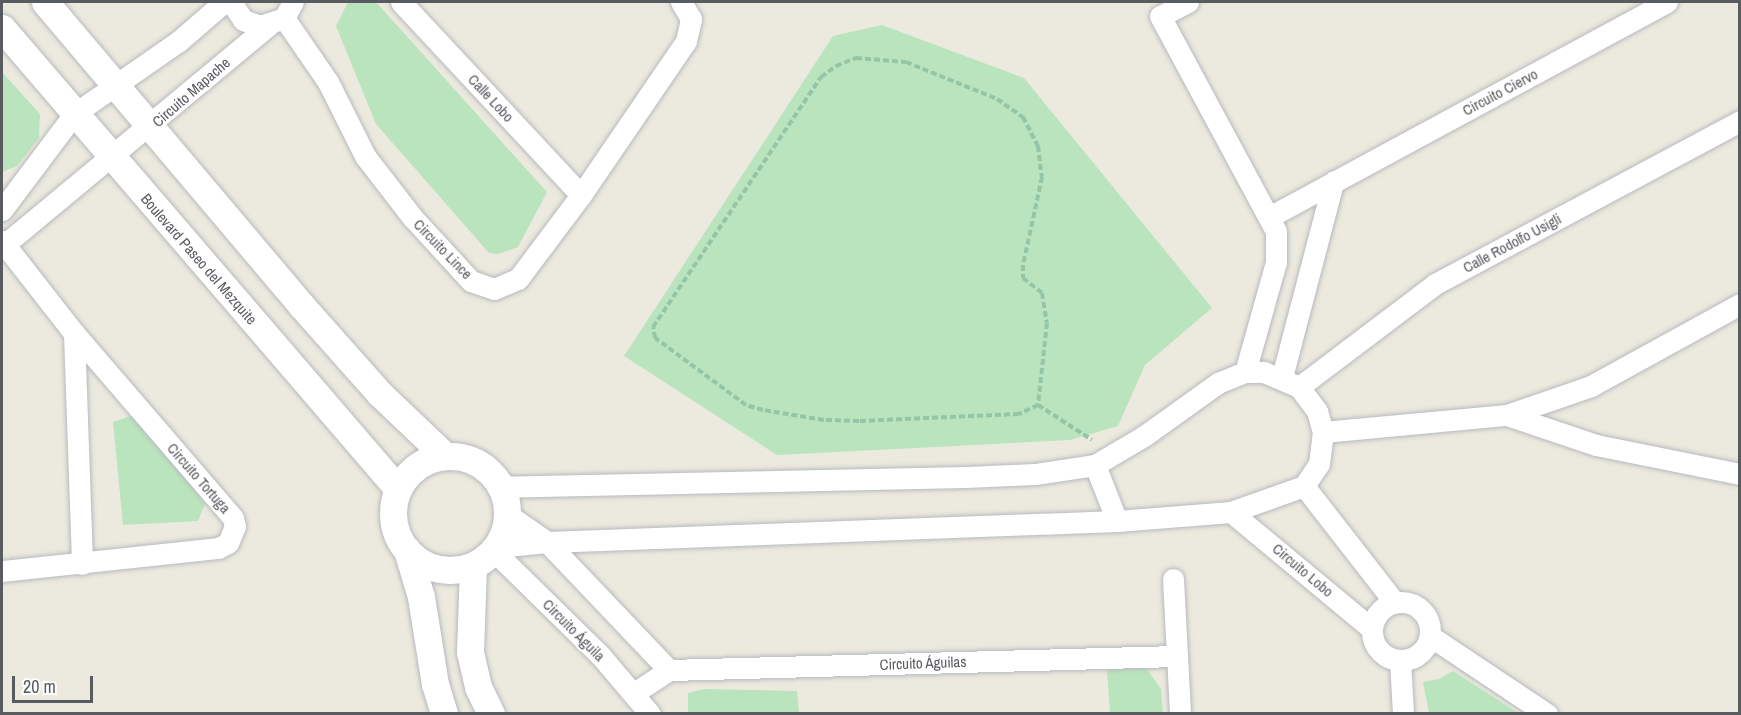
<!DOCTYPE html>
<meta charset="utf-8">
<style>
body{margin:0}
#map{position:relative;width:1741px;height:715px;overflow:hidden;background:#eceade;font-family:"Archivo Narrow",sans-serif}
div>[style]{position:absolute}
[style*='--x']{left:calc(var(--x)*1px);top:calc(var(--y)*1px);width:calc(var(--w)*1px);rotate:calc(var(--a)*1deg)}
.green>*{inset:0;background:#bae4be}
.path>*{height:4px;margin-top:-2px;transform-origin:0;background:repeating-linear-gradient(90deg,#93c5a7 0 6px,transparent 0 9px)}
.roads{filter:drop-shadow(0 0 2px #b7b9be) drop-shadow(0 0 2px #b7b9be)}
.minor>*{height:21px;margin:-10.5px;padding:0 10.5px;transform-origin:10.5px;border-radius:10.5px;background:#fff}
.minor>.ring{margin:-10.5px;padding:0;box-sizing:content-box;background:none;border:21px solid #fff;border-radius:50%}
.tertiary>*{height:27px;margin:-13.5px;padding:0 13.5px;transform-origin:13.5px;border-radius:13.5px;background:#fff}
.tertiary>.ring{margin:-13.5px;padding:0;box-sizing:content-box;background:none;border:27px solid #fff;border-radius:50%}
span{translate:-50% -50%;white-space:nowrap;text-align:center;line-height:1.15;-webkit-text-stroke:4.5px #fff;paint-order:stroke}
.street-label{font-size:15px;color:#585b60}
.frame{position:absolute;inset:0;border:3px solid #585b60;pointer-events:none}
.scale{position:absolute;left:12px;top:676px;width:81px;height:27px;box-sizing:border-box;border:3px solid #585b60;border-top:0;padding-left:8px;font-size:18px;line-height:21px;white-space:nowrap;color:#585b60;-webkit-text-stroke:4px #fff;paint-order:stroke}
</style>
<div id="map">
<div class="green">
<i style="clip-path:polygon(348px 2px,376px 2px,547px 192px,518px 247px,498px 254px,489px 253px,376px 124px,336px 26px)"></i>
<i style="clip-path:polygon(882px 25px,1024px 78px,1212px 308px,1145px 365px,1118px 426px,1070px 440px,777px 455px,624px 356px,833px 36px)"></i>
<i style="clip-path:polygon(2px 72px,40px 114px,39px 138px,17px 166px,2px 172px)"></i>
<i style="clip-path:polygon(137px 414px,205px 504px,198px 521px,123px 525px,113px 422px)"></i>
<i style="clip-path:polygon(1146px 668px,1161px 689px,1163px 713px,1110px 713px,1107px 670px)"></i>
<i style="clip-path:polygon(1453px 671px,1518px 713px,1429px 713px,1423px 682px,1439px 679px)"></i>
<i style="clip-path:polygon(705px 689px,797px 691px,799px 713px,688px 713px,688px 693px)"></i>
</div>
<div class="path">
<i style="--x:1038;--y:405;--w:21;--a:155"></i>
<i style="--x:1019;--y:414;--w:160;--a:177.5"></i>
<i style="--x:859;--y:421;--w:35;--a:-178"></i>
<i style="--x:824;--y:420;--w:62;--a:-170.7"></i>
<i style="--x:763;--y:410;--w:18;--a:-164"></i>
<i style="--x:746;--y:405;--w:113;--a:-143.6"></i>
<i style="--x:655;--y:338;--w:11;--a:-100"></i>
<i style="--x:653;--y:327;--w:301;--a:-56.1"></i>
<i style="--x:821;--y:77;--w:19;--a:-36"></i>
<i style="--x:836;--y:66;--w:22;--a:-22"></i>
<i style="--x:856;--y:58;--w:50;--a:4.6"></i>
<i style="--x:906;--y:62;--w:98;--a:22.1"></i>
<i style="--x:997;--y:99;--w:32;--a:35"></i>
<i style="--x:1023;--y:117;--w:33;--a:63"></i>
<i style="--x:1038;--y:146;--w:31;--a:83"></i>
<i style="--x:1042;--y:177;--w:90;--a:102.2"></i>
<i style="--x:1023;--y:265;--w:13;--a:90"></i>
<i style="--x:1023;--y:278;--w:24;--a:38"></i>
<i style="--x:1042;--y:293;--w:30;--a:81"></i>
<i style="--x:1047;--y:323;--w:82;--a:96.3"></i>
<i style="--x:1038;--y:405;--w:64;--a:32.9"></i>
</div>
<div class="roads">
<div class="minor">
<i style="--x:231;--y:2;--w:22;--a:56"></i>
<i style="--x:243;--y:20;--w:18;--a:19"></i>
<i style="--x:260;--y:26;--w:25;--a:-18"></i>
<i style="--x:284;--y:18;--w:18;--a:-61"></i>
<i style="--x:401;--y:2;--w:264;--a:47"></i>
<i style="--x:1188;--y:2;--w:31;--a:153"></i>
<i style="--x:1160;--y:16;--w:244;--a:61.7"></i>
<i style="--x:1276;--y:231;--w:31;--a:90"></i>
<i style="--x:1276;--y:262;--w:114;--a:105.7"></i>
<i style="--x:284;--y:18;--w:78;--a:55.5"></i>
<i style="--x:328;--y:82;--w:83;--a:63.4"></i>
<i style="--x:365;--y:156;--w:78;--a:52.3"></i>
<i style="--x:413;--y:218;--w:86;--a:47.4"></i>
<i style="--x:471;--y:281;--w:24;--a:19"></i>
<i style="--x:494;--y:289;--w:26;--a:-23"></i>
<i style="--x:518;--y:279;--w:105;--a:-53.1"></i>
<i style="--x:581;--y:195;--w:186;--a:-55.7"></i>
<i style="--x:686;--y:41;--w:23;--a:-77"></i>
<i style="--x:691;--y:19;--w:20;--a:-120"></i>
<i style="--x:2;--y:210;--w:120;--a:-53.1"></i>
<i style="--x:74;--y:114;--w:128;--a:-34.8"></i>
<i style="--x:179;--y:41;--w:60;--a:-40.9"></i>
<i style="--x:1271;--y:216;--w:450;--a:-28.4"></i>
<i style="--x:2;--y:241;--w:117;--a:52"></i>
<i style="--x:74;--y:333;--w:244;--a:49.3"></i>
<i style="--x:233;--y:518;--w:8;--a:76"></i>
<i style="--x:235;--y:526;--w:18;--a:112"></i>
<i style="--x:228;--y:543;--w:11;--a:153"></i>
<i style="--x:218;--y:548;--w:217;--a:173.9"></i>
<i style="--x:4;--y:245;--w:344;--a:-39.7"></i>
<i style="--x:74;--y:333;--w:231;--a:88"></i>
<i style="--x:1282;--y:377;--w:202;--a:-75.3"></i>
<i style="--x:1299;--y:387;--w:171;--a:-37.1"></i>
<i style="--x:1435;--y:284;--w:346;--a:-28.1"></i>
<i style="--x:1507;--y:415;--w:94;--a:18.6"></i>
<i style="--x:1596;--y:445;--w:147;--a:11.4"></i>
<i style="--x:1323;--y:432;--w:185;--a:-5.3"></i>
<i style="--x:1507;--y:415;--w:89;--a:-19"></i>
<i style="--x:1591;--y:386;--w:170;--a:-28.8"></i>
<i style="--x:1095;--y:465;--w:60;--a:68.6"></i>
<i style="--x:1304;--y:486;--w:148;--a:52.1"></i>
<i style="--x:1231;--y:512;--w:183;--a:39.7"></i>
<i style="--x:508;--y:515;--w:47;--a:34.7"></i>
<i style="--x:547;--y:542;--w:177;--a:46.4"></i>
<i style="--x:497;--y:547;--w:50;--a:-5.7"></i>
<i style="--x:547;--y:542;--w:570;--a:-2.11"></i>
<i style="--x:1117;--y:521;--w:114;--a:-4.5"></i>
<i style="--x:1231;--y:512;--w:77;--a:-19.6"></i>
<i style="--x:1304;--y:486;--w:27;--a:-56"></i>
<i style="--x:1319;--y:464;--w:32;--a:-83"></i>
<i style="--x:1323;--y:432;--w:22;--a:-106"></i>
<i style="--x:1317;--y:411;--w:30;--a:-127"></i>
<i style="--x:1299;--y:387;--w:38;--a:-157"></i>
<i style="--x:1264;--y:372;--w:19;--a:180"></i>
<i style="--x:1245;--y:372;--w:29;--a:158"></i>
<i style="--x:1218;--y:383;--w:91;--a:144.4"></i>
<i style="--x:1144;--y:436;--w:57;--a:149.4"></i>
<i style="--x:1095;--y:465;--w:61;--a:171.5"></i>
<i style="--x:1035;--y:474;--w:69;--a:177.5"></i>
<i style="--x:966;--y:477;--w:464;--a:178.8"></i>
<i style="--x:494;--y:551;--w:148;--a:44.5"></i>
<i style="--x:600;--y:655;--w:77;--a:49.7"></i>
<i style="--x:1173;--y:579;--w:135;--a:87"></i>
<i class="ring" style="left:1372px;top:602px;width:37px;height:37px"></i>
<i style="--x:1430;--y:636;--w:141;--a:33.7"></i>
<i style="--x:1400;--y:660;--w:54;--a:86.8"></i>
<i style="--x:634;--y:693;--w:42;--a:-33.3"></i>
<i style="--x:669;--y:670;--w:508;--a:-1.58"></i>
</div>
<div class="tertiary">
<i style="--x:45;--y:2;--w:397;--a:49.8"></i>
<i style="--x:301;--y:305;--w:118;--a:48.4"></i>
<i style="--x:379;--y:393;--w:90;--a:43.6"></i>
<i style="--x:2;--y:28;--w:608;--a:49.34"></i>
<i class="ring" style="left:393px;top:456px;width:87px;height:87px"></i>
<i style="--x:407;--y:550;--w:49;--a:73.4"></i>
<i style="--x:421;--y:597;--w:88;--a:80.9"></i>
<i style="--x:435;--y:684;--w:31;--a:73"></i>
<i style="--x:473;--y:566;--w:86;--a:92"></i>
<i style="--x:470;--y:652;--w:36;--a:77"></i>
<i style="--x:478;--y:687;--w:30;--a:64"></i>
</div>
</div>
<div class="street-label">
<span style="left:191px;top:92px;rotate:-41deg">Circuito Mapache</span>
<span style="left:1500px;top:92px;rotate:-28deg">Circuito Ciervo</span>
<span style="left:491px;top:98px;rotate:47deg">Calle Lobo</span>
<span style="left:1512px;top:243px;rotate:-28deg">Calle Rodolfo Usigli</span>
<span style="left:443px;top:249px;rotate:46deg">Circuito Lince</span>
<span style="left:199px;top:259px;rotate:49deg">Boulevard Paseo del Mezquite</span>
<span style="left:199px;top:478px;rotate:49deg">Circuito Tortuga</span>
<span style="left:1303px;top:570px;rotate:40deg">Circuito Lobo</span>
<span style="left:574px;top:630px;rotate:45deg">Circuito Águila</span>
<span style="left:923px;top:663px;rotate:-2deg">Circuito Águilas</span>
</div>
<div class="frame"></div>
<div class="scale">20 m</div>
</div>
